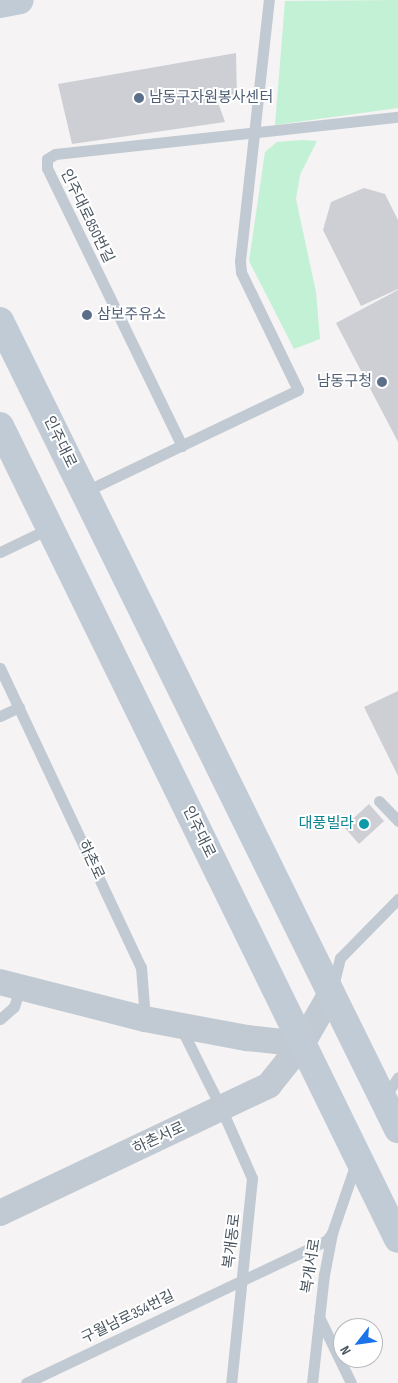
<!DOCTYPE html>
<meta charset="utf-8">
<style>
body{margin:0}
#map{position:relative;width:398px;height:1383px;overflow:hidden;background:#f5f3f3;font-family:"Sofia Sans Condensed","Noto Sans KR",sans-serif}
div>[style]{position:absolute}
[style*='--x']{left:calc(var(--x)*1px);top:calc(var(--y)*1px);width:calc(var(--w)*1px);rotate:calc(var(--a)*1deg)}
.green>*{inset:0;background:#c3f1d5}
.building>*{inset:0;background:#cdcfd5}
.service>*{height:11px;margin:-5.5px;padding:0 5.5px;transform-origin:5.5px;border-radius:5.5px;background:#c1cad2}
.tertiary>*{height:26px;margin:-13px;padding:0 13px;transform-origin:13px;border-radius:13px;background:#c1cad2}
.secondary>*{height:28px;margin:-14px;padding:0 14px;transform-origin:14px;border-radius:14px;background:#c1cbd6}
.dots>*{width:14px;height:14px;translate:-50% -50%;box-sizing:border-box;border:2px solid #fff;border-radius:50%}
span{translate:-50% -50%;white-space:nowrap;text-align:center;line-height:1.15;-webkit-text-stroke:4px #fff;paint-order:stroke}
.service-label{font-size:15px;color:#4e5e75}
.left{translate:0 -50%;text-align:left}
.right{translate:-100% -50%;text-align:right}
.street-label{font-size:15px;color:#4a5661}
.culture-label{font-size:15px;color:#0d838f}
.north{position:absolute;left:333px;top:1318px;width:50px;height:50px;box-sizing:border-box;background:#fff;border:1px solid #b7bbc0;border-radius:50%;rotate:240deg;font-size:14px;font-weight:700;line-height:20px;text-align:center;color:#4a5661}
.north::after{content:'';display:block;margin:auto;width:18px;height:22px;background:#1a73e8;clip-path:polygon(50% 0,100% 100%,50% 72%,0 100%)}
</style>
<div id="map">
<div class="green">
<i style="clip-path:polygon(398px 0,398px 108px,275px 125px,285px 1px)"></i>
<i style="clip-path:polygon(302px 140px,317px 141px,300px 175px,296px 199px,316px 292px,320px 339px,294px 349px,249px 261px,265px 152px,277px 142px)"></i>
</div>
<div class="building">
<i style="clip-path:polygon(236px 53px,237px 99px,216px 97px,225px 122px,72px 144px,58px 84px)"></i>
<i style="clip-path:polygon(364px 188px,385px 194px,398px 220px,398px 289px,361px 306px,323px 230px,331px 202px)"></i>
<i style="clip-path:polygon(398px 290px,398px 442px,336px 323px)"></i>
<i style="clip-path:polygon(398px 691px,398px 776px,364px 707px)"></i>
<i style="clip-path:polygon(369px 804px,384px 821px,359px 844px,344px 827px)"></i>
</div>
<div class="service">
<i style="--x:182;--y:446;--w:309;--a:-115.9"></i>
<i style="--x:47;--y:168;--w:9;--a:-90"></i>
<i style="--x:47;--y:159;--w:9;--a:-32"></i>
<i style="--x:55;--y:154;--w:345;--a:-6.2"></i>
<i style="--x:84;--y:492;--w:237;--a:-25.5"></i>
<i style="--x:298;--y:390;--w:131;--a:-115.8"></i>
<i style="--x:241;--y:272;--w:11;--a:-95"></i>
<i style="--x:240;--y:261;--w:263;--a:-83.7"></i>
<i style="--x:0;--y:552;--w:55;--a:-25.6"></i>
<i style="--x:0;--y:668;--w:331;--a:64.8"></i>
<i style="--x:141;--y:967;--w:52;--a:85.6"></i>
<i style="--x:0;--y:716;--w:21;--a:-25"></i>
<i style="--x:379;--y:801;--w:28;--a:46"></i>
<i style="--x:333;--y:986;--w:29;--a:-76"></i>
<i style="--x:340;--y:958;--w:83;--a:-45.5"></i>
<i style="--x:0;--y:1019;--w:18;--a:-41"></i>
<i style="--x:14;--y:1007;--w:21;--a:-73"></i>
<i style="--x:181;--y:1028;--w:89;--a:63.4"></i>
<i style="--x:221;--y:1108;--w:77;--a:66.1"></i>
<i style="--x:252;--y:1178;--w:206;--a:95.8"></i>
<i style="--x:384;--y:1098;--w:25;--a:-56"></i>
<i style="--x:319;--y:1317;--w:73;--a:64.1"></i>
<i style="--x:26;--y:1383;--w:333;--a:-25.4"></i>
<i style="--x:327;--y:1240;--w:9;--a:-54"></i>
<i style="--x:312;--y:1383;--w:109;--a:-83.7"></i>
<i style="--x:324;--y:1275;--w:43;--a:-79.2"></i>
<i style="--x:332;--y:1233;--w:74;--a:-71.1"></i>
</div>
<div class="tertiary">
<i style="--x:0;--y:982;--w:150;--a:14.3"></i>
<i style="--x:145;--y:1019;--w:104;--a:10.6"></i>
<i style="--x:247;--y:1038;--w:55;--a:6.2"></i>
<i style="--x:302;--y:1044;--w:56;--a:-60.3"></i>
<i style="--x:0;--y:1213;--w:298;--a:-25.4"></i>
<i style="--x:269;--y:1085;--w:53;--a:-51.2"></i>
</div>
<div class="secondary">
<i style="--x:0;--y:4;--w:20;--a:-11"></i>
<i style="--x:0;--y:321;--w:901;--a:63.78"></i>
<i style="--x:0;--y:426;--w:905;--a:63.92"></i>
</div>
<div class="dots">
<i style="left:139px;top:98px;background:#5c6f8a"></i>
<i style="left:87px;top:315px;background:#5c6f8a"></i>
<i style="left:382px;top:382px;background:#5c6f8a"></i>
<i style="left:364px;top:824px;background:#0f9aa8"></i>
</div>
<div class="service-label">
<span class="left" style="left:149px;top:98px">남동구자원봉사센터</span>
<span class="left" style="left:97px;top:315px">삼보주유소</span>
<span class="right" style="left:372px;top:382px">남동구청</span>
</div>
<div class="street-label">
<span style="left:87px;top:216px;rotate:64deg">인주대로850번길</span>
<span style="left:60px;top:442px;rotate:64deg">인주대로</span>
<span style="left:199px;top:832px;rotate:64deg">인주대로</span>
<span style="left:91px;top:860px;rotate:65deg">하촌로</span>
<span style="left:159px;top:1138px;rotate:-25deg">하촌서로</span>
<span style="left:232px;top:1241px;rotate:-83deg">복개동로</span>
<span style="left:311px;top:1266px;rotate:-81deg">복개서로</span>
<span style="left:128px;top:1317px;rotate:-26deg">구월남로354번길</span>
</div>
<div class="culture-label">
<span class="right" style="left:354px;top:824px">대풍빌라</span>
</div>
<div class="north">N</div>
</div>
